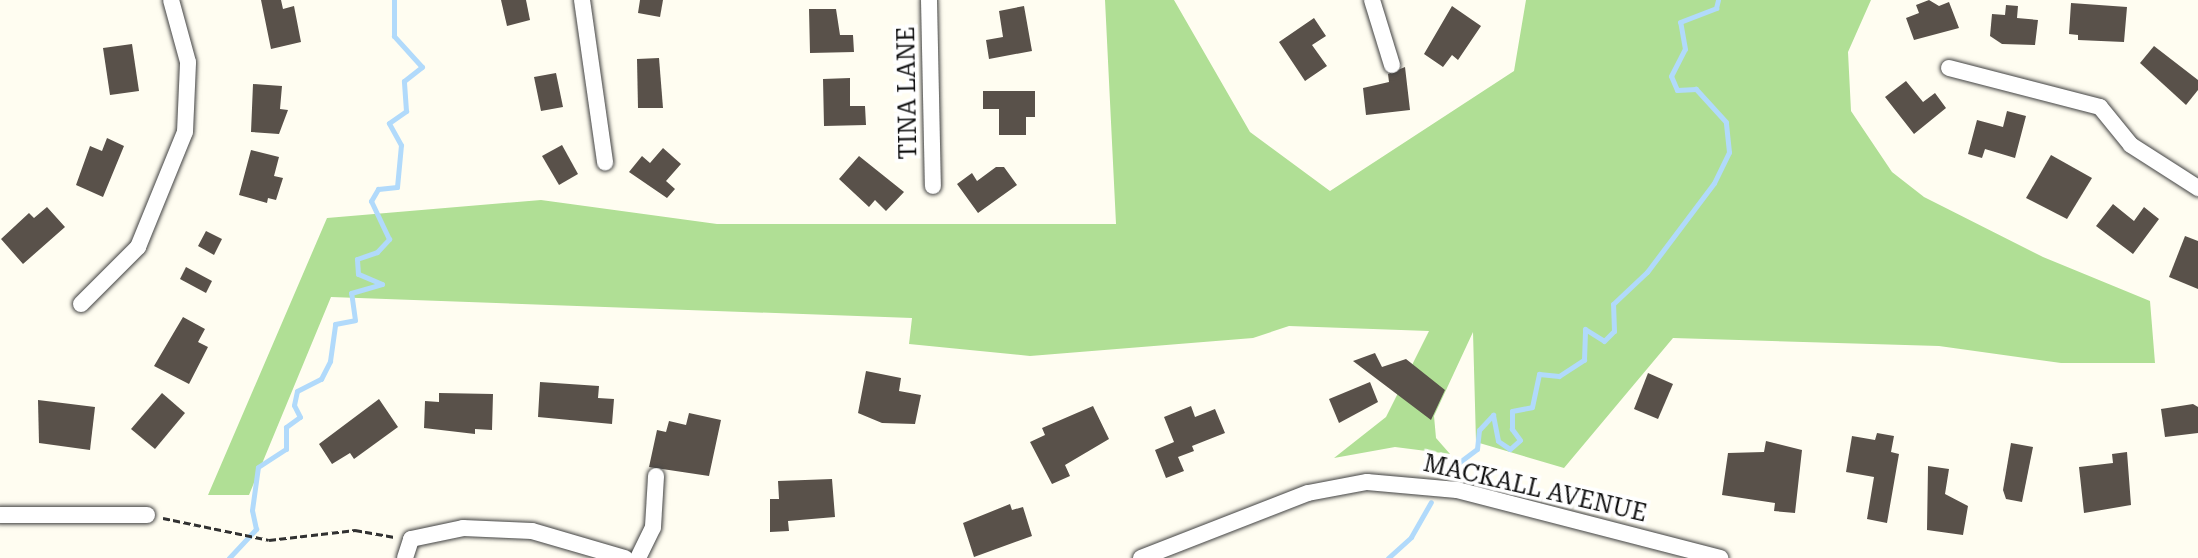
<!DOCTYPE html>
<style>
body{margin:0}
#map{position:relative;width:2198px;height:558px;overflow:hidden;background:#fffdf1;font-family:"Roboto Serif",serif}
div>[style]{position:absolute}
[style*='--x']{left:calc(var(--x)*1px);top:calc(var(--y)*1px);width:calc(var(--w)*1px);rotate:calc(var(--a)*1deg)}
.forest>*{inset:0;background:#b0df95}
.stream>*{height:5px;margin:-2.5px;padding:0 2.5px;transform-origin:2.5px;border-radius:2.5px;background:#b1dafb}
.building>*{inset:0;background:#59514a}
.path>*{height:2.5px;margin-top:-1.25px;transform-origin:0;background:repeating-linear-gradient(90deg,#313131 0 7px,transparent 0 10.5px)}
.roads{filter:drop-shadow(0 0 2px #424242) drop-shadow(0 0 2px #424242)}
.minor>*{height:16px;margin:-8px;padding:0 8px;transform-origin:8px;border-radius:8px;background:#fff}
span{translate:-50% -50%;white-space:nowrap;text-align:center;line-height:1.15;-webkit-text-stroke:7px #fff;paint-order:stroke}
.street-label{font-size:24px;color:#0f0f0f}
</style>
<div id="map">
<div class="forest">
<i style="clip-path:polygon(1105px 0,1174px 0,1250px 132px,1330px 191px,1514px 71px,1526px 0,1871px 0,1848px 52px,1851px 111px,1892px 172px,1924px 197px,2043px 257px,2150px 301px,2155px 363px,2061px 363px,1939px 346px,1673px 338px,1564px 468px,1476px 442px,1473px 332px,1434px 416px,1436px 438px,1450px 454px,1395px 447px,1334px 458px,1386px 417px,1429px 331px,1289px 326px,1253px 338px,1030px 356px,909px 344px,912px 318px,331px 297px,249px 495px,208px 495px,327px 218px,541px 200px,717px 224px,1116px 224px)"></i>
</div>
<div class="stream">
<i style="--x:1445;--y:473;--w:40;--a:-37"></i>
<i style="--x:1477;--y:449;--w:19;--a:-84"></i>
<i style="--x:1479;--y:430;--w:21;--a:-47"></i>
<i style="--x:1493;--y:415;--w:26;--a:79"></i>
<i style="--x:1498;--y:441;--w:14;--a:34"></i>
<i style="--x:1510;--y:449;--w:13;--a:-42"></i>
<i style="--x:1520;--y:440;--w:14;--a:-126"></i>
<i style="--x:1512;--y:429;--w:18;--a:-90"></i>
<i style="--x:1512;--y:411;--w:20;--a:-11"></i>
<i style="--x:1532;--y:407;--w:34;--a:-78"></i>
<i style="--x:1539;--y:374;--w:20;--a:6"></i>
<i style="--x:1559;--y:376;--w:30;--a:-33"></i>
<i style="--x:1584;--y:360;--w:31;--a:-88"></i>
<i style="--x:1585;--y:329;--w:22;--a:32"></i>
<i style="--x:1604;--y:341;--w:14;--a:-45"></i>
<i style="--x:1614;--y:331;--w:27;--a:-92"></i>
<i style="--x:1613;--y:304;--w:47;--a:-43.3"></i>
<i style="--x:1647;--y:272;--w:111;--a:-53"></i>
<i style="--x:1714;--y:183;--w:34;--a:-64"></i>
<i style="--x:1729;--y:152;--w:30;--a:-96"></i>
<i style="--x:1726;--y:122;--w:45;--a:-132.3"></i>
<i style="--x:1696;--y:89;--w:19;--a:177"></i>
<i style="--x:1677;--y:90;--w:15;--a:-113"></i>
<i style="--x:1671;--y:76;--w:30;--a:-63"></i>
<i style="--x:1685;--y:49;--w:27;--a:-100"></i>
<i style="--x:1680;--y:22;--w:39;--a:-21"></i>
<i style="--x:1716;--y:8;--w:8;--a:-76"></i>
<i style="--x:229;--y:558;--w:40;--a:-47"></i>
<i style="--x:256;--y:529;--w:19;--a:-102"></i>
<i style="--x:252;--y:510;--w:43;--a:-82.1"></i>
<i style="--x:258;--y:467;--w:33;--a:-33"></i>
<i style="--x:286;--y:449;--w:22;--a:-90"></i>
<i style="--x:286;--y:427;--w:17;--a:-36"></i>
<i style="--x:300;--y:417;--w:13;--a:-117"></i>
<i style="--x:294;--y:405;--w:14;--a:-78"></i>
<i style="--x:297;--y:391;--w:27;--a:-27"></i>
<i style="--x:321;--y:379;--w:20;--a:-63"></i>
<i style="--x:330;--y:361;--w:37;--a:-82"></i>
<i style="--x:335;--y:324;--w:20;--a:-11"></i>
<i style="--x:355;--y:320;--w:27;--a:-98"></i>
<i style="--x:351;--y:293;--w:32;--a:-16"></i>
<i style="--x:382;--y:284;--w:26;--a:-157"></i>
<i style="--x:358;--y:274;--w:15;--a:-94"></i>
<i style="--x:357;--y:259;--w:21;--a:-19"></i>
<i style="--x:377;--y:252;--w:18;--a:-47"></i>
<i style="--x:389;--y:239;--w:42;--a:-115.3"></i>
<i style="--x:371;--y:201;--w:14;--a:-60"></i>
<i style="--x:378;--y:189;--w:19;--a:-6"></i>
<i style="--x:397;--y:187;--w:42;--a:-84.6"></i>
<i style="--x:401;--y:145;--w:25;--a:-119"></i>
<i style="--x:389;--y:123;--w:21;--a:-35"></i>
<i style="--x:406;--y:111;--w:30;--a:-94"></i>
<i style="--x:404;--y:81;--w:23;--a:-38"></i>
<i style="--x:422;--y:67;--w:42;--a:-132.1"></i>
<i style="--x:394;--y:36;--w:36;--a:-90"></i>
<i style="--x:1388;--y:558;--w:31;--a:-42"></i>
<i style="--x:1411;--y:537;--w:40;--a:-60.3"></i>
</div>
<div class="building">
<i style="clip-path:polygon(261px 0,281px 0,283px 9px,294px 6px,301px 42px,271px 49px)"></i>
<i style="clip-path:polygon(501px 0,526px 0,530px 20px,507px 26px)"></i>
<i style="clip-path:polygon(640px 0,663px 0,660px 17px,638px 13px)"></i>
<i style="clip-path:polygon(1929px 0,1939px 6px,1949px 2px,1959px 28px,1914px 40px,1906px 18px,1919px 13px,1916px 5px)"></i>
<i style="clip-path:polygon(2071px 3px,2127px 7px,2124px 42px,2078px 40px,2078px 35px,2069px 34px)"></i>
<i style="clip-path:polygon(2006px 5px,2018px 6px,2017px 18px,2038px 20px,2035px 45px,2002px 44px,1990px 36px,1992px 14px,2005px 15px)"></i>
<i style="clip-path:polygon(1024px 6px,1032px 51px,989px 59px,986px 40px,1003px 37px,999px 11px)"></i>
<i style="clip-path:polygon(1452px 6px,1481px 26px,1458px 60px,1452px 55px,1443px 67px,1424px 54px)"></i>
<i style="clip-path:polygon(809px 9px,836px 9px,840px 35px,853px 35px,854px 52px,810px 53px)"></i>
<i style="clip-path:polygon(1314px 18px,1326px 36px,1312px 45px,1327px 66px,1305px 81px,1279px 42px)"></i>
<i style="clip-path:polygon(132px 44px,139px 91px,110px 95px,103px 48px)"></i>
<i style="clip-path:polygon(2154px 46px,2198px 80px,2198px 90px,2186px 105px,2140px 63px)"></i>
<i style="clip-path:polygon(659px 58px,663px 108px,638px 108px,637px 59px)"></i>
<i style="clip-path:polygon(1405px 67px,1410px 110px,1366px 115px,1363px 88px,1389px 82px,1388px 74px)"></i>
<i style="clip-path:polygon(556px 73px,563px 107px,541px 111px,534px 77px)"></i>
<i style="clip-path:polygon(850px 78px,850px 106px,865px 106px,866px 125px,824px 126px,823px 79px)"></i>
<i style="clip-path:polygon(1906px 81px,1923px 102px,1935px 93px,1946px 108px,1914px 134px,1885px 97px)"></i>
<i style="clip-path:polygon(253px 84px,282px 86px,280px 109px,288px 110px,279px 134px,251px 132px)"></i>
<i style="clip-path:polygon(983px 91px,1035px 91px,1035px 117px,1026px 117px,1026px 135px,999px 135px,999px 109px,983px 109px)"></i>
<i style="clip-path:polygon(2007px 111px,2026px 116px,2015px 158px,1985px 149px,1982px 158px,1968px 154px,1977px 120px,2003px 127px)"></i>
<i style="clip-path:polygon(107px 138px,124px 146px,103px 197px,76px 185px,90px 146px,102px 151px)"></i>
<i style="clip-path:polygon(562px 145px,578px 174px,559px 185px,542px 156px)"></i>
<i style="clip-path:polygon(663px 148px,681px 164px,666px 181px,675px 189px,667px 198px,629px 172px,642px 156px,650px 163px)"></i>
<i style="clip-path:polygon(251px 150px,279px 157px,274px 176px,283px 178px,276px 200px,268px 198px,267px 203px,239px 195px)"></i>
<i style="clip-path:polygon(2051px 155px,2092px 178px,2067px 219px,2026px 198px)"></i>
<i style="clip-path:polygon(859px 156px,904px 192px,886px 211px,875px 200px,869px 207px,839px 179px)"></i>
<i style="clip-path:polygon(996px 167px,1004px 167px,1017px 185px,978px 213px,957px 184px,972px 173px,977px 181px)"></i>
<i style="clip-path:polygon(2113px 204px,2134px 221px,2144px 207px,2159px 219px,2133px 254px,2096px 226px)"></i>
<i style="clip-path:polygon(47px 207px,65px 227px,23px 264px,1px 239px,29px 213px,34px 218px)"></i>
<i style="clip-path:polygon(206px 231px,222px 239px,214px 255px,198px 246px)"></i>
<i style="clip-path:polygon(2185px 236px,2198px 241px,2198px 289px,2169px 277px)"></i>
<i style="clip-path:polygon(186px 267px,212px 281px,206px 293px,180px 279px)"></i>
<i style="clip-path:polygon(183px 317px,205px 329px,198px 342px,208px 347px,189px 384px,154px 366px)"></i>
<i style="clip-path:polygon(1375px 353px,1382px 367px,1406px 359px,1445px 390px,1431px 420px,1353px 361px)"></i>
<i style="clip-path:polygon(866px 371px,901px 378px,899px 391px,921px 395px,915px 424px,882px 423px,858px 413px)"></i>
<i style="clip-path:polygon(1648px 373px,1673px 384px,1658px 419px,1634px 409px)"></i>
<i style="clip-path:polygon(540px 382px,599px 386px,598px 398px,614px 399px,612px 424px,538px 417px)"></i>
<i style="clip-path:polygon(1370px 382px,1378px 402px,1339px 423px,1329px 399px)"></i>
<i style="clip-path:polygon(162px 393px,185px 413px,155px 449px,131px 429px)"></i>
<i style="clip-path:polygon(439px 393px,493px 394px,492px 430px,475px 429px,475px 434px,424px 428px,425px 401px,439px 402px)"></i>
<i style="clip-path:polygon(379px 399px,398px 427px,354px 459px,350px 453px,332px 464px,319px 444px)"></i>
<i style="clip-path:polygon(38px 400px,95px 407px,90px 450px,39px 443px)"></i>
<i style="clip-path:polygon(2193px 404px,2198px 407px,2198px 433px,2165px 437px,2161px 409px)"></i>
<i style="clip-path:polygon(1093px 406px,1109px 439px,1065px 465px,1070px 476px,1052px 484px,1030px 442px,1045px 435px,1042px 428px)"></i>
<i style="clip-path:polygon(1191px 406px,1195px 417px,1215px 409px,1225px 433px,1192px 446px,1194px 451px,1178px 457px,1184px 471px,1166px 478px,1155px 450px,1174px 442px,1164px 417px)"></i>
<i style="clip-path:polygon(689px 413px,721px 420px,709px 476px,649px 467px,657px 430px,666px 432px,669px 421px,686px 425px)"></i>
<i style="clip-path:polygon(1877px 433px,1894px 436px,1891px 452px,1899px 454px,1887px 523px,1867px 519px,1874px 477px,1846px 472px,1852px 436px,1875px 440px)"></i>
<i style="clip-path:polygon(1766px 441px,1802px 450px,1795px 513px,1774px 511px,1775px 503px,1722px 495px,1728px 453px,1764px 452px)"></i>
<i style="clip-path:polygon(2011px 443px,2033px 447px,2022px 502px,2006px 499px,2003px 490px)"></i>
<i style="clip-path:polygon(2127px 452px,2131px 505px,2084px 513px,2079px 467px,2113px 463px,2112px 454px)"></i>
<i style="clip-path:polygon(1928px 466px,1949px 469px,1945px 494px,1968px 506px,1963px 535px,1927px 530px)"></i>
<i style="clip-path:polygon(832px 479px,835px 517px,788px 521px,789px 531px,770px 532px,770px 499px,779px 499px,778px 481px)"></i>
<i style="clip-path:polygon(1010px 504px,1012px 510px,1023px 507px,1032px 536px,974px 557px,963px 523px)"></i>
</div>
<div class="path">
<i style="--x:163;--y:518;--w:108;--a:11.7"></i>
<i style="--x:269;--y:540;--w:87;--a:-6.6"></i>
<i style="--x:355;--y:530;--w:40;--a:10"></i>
</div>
<div class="roads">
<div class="minor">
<i style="--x:582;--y:0;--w:164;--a:81.9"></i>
<i style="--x:929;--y:0;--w:186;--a:88.8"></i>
<i style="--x:1372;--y:0;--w:68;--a:72.9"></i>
<i style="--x:1949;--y:68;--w:156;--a:14.5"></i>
<i style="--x:2100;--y:107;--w:49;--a:50.8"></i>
<i style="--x:2131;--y:145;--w:80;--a:32.7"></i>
<i style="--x:81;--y:304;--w:81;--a:-45"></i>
<i style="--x:138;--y:247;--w:124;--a:-67.8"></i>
<i style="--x:185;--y:132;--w:70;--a:-87.5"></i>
<i style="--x:188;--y:62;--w:64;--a:-105.3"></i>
<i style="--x:0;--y:515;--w:147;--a:0"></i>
<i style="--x:405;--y:558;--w:20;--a:-72"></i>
<i style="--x:411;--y:539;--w:53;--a:-11.9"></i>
<i style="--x:463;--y:528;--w:69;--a:2.5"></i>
<i style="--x:532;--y:531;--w:97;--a:16.2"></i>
<i style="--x:638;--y:558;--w:34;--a:-64"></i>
<i style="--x:653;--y:527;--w:51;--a:-86.6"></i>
<i style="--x:1141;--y:558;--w:179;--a:-21.3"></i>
<i style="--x:1308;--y:493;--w:60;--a:-10.6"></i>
<i style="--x:1367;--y:482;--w:90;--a:5.1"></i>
<i style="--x:1457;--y:490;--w:272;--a:14.5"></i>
</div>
</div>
<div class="street-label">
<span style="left:908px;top:93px;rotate:-91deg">TINA LANE</span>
<span style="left:1535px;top:489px;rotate:13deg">MACKALL AVENUE</span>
</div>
</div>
